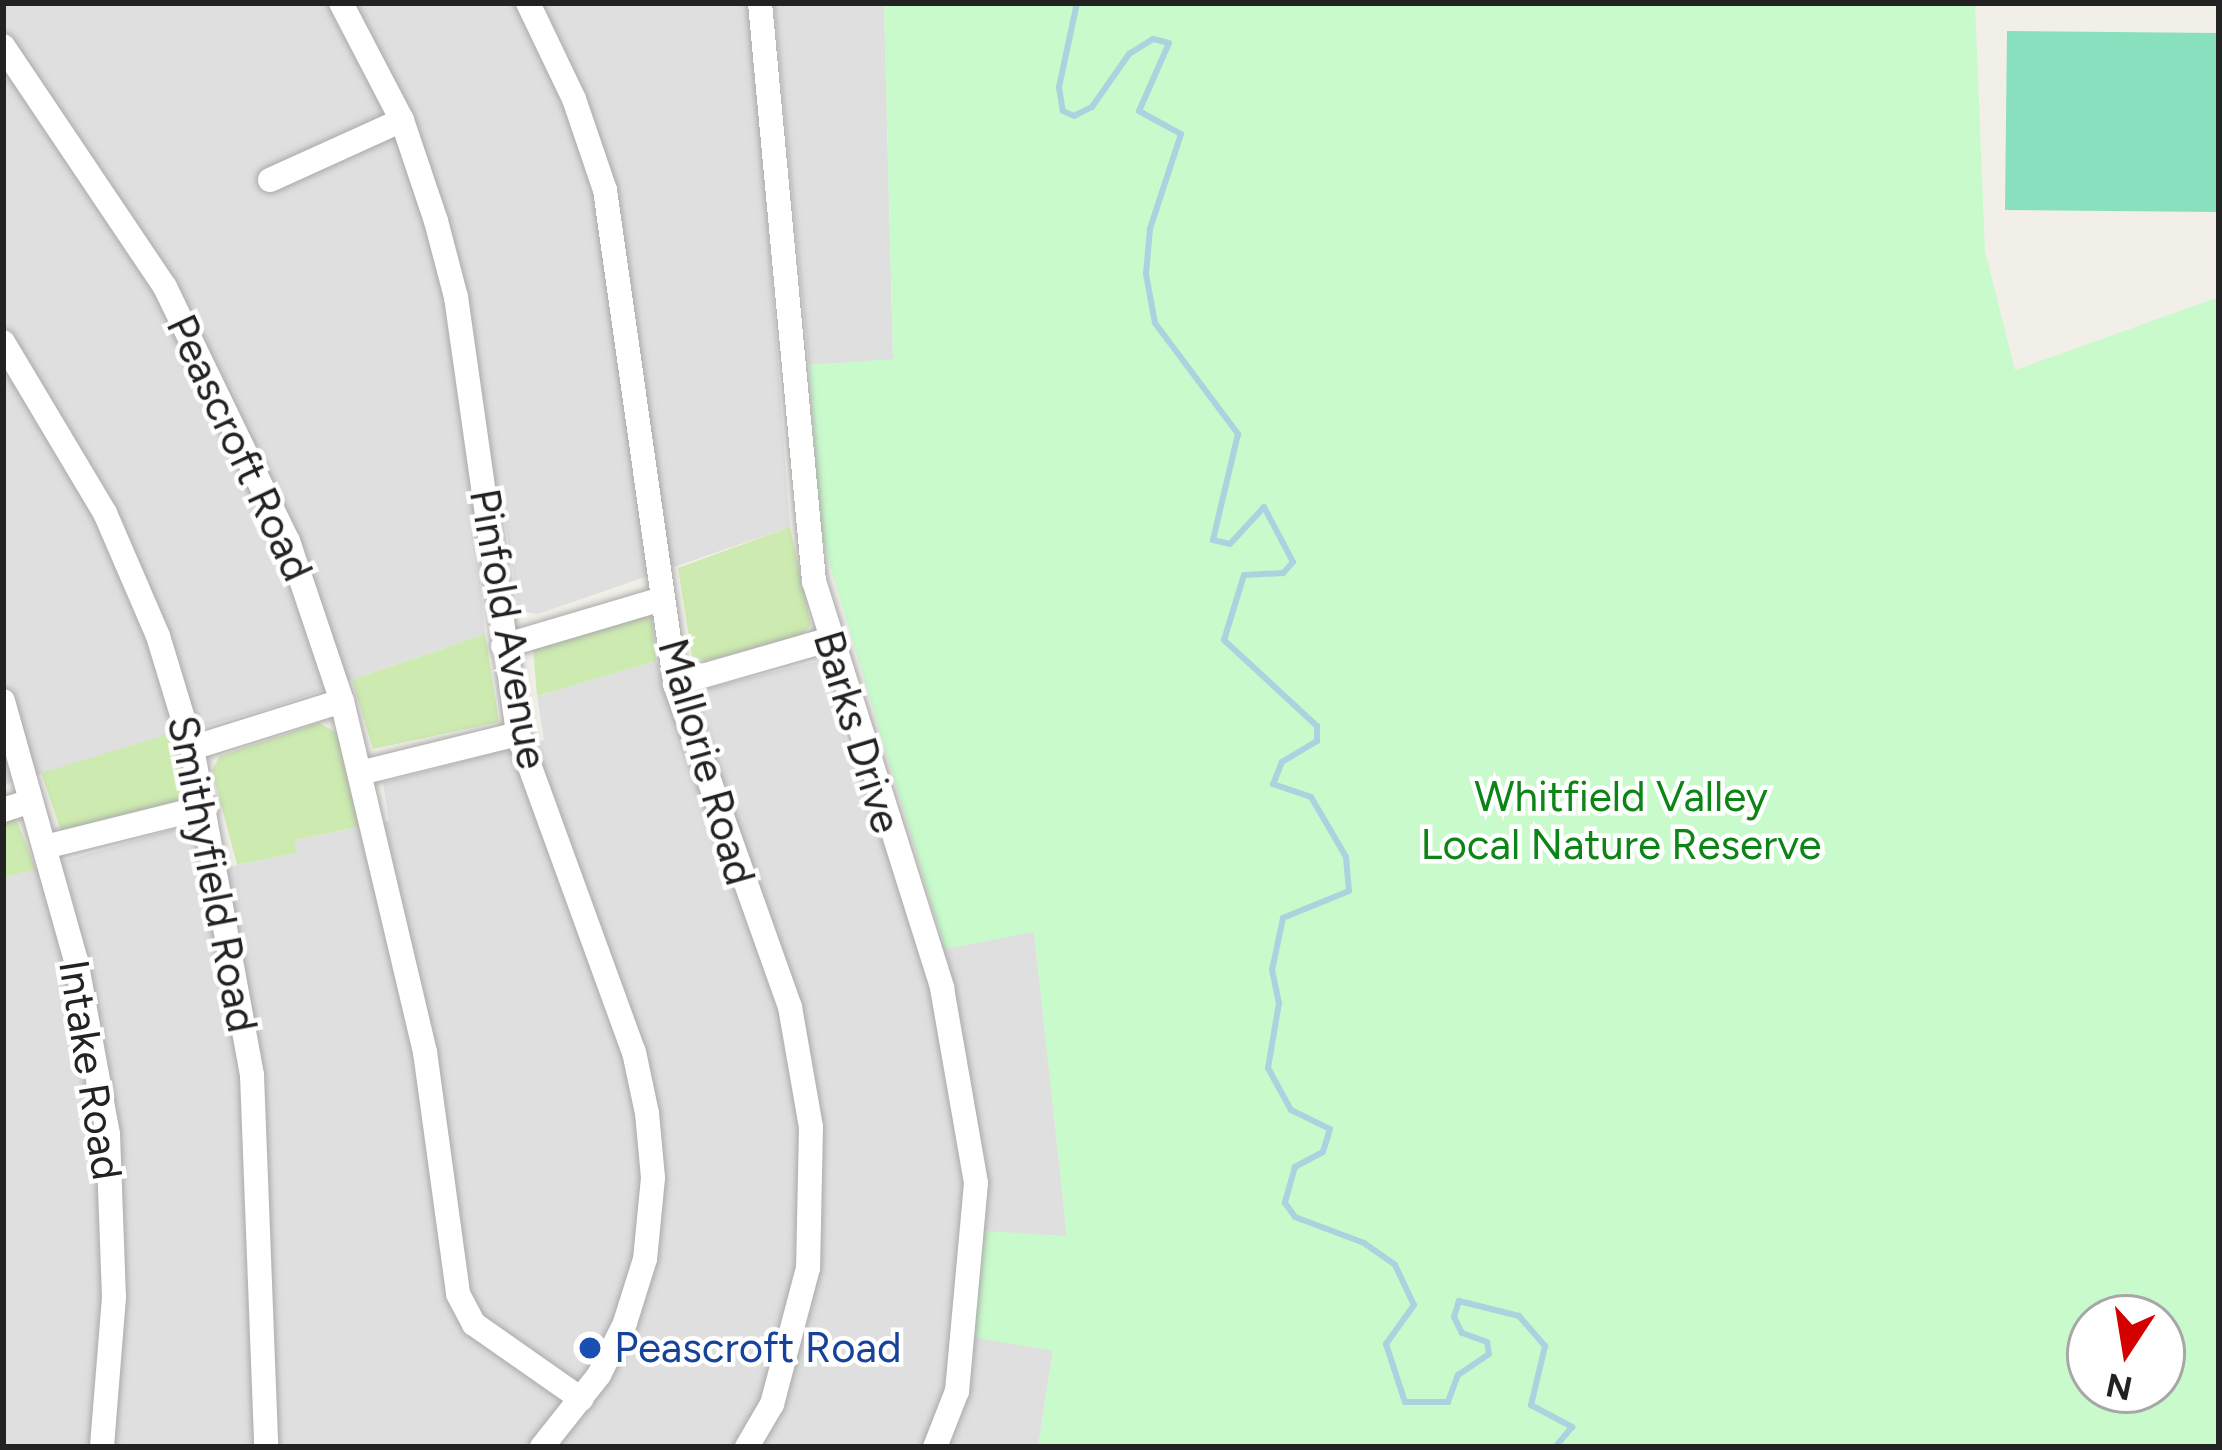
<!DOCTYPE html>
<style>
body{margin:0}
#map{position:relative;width:2222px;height:1450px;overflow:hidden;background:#f2efe9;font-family:Figtree,sans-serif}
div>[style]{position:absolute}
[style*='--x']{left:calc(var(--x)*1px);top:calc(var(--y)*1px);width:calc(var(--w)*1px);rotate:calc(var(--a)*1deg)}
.residential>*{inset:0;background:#e0dfdf}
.grass>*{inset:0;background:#cdebb0}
.park>*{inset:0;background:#c8facc}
.pitch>*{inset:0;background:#88e0be}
.stream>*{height:6px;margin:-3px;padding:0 3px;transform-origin:3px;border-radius:3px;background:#aad3df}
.roads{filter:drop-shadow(0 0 3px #a9a9a9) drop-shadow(0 0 3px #a9a9a9)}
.minor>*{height:24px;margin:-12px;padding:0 12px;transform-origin:12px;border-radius:12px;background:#fff}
.dots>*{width:33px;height:33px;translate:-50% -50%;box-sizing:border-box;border:6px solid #fff;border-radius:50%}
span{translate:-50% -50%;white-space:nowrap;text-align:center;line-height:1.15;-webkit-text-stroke:9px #fff;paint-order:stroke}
.street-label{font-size:42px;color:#222}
.park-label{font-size:42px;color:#0c8416}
.transit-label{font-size:42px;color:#164399}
.left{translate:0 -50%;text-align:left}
.frame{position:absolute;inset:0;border:6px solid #222;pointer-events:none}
.north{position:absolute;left:2066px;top:1294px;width:120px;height:120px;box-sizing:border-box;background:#fff;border:3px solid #a7a7a7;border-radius:50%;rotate:192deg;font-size:33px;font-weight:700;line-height:48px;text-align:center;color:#222}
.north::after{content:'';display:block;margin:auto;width:42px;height:54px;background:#d40000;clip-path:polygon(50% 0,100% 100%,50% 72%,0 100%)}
</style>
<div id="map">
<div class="residential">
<i style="clip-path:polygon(3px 3px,751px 3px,790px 527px,538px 614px,519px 611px,504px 515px,474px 519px,485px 634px,282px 704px,3px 785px)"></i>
<i style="clip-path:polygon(774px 3px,884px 3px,893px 360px,809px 365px)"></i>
<i style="clip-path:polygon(656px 661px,671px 697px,819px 661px,850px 753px,945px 949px,1034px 931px,1067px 1236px,974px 1336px,1053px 1350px,1038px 1447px,3px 1447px,3px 878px,183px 827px,201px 833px,210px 871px,296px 853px,295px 840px,389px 821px,383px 783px,544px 740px,537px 696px)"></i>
</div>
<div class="grass">
<i style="clip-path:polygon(790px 527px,811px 625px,800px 636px,705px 661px,692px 656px,678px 568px)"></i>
<i style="clip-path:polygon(634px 615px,652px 618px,656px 661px,537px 696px,533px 648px)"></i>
<i style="clip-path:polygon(485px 634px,499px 722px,373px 749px,352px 680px)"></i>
<i style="clip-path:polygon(319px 723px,339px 734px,363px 826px,295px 840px,297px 853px,237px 865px,212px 770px,220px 756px)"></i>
<i style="clip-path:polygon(175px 732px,193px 792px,187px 802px,61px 831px,41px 773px)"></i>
<i style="clip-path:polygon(16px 819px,36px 869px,3px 878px,3px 820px)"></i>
</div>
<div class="park">
<i style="clip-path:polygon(evenodd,884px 3px,1975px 3px,1985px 251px,2015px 370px,2219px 297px,2219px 1447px,1038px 1447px,1053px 1351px,973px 1337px,984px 1231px,1067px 1236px,1034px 932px,945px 949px,820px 532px,809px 365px,893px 359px,884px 3px,2090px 1318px,2162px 1318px,2162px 1390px,2090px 1390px,2090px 1318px)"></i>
</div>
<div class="pitch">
<i style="clip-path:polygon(2007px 31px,2219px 33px,2219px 212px,2005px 210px)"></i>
</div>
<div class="stream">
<i style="--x:1077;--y:3;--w:86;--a:102.1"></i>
<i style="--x:1059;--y:87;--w:24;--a:81"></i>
<i style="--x:1063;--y:111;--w:12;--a:24"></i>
<i style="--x:1074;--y:116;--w:20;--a:-27"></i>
<i style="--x:1092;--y:107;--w:65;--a:-55.1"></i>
<i style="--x:1129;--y:54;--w:28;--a:-32"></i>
<i style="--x:1153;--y:39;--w:16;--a:14"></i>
<i style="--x:1169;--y:43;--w:74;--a:113.8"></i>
<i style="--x:1139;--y:111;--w:48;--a:28.7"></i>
<i style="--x:1181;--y:134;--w:100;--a:108.1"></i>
<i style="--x:1150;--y:229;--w:45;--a:95.1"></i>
<i style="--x:1146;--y:274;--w:50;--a:79.6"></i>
<i style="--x:1155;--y:323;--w:139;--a:53.2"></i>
<i style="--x:1238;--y:434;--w:109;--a:103.3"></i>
<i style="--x:1213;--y:540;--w:17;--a:13"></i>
<i style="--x:1230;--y:544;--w:50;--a:-47.4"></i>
<i style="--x:1264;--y:507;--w:62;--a:62.2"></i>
<i style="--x:1293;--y:562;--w:15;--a:132"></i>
<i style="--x:1283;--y:573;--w:39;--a:177"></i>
<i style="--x:1244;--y:575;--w:68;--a:107.1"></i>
<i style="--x:1224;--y:640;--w:127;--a:42.8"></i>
<i style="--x:1317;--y:726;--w:15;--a:90"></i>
<i style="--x:1317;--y:741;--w:41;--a:149"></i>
<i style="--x:1282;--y:762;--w:24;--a:112"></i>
<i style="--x:1273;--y:784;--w:40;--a:18.9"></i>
<i style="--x:1311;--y:797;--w:69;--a:59.7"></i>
<i style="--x:1346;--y:857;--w:34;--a:85"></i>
<i style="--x:1349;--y:891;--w:71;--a:157.8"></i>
<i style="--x:1283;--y:918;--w:53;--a:101.9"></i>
<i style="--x:1272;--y:970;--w:34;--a:78"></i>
<i style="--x:1279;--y:1003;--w:66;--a:99.6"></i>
<i style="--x:1268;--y:1068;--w:48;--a:61.3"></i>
<i style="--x:1291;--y:1110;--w:43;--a:26"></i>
<i style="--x:1330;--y:1129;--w:24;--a:107"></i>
<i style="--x:1323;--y:1152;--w:32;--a:152"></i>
<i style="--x:1295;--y:1167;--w:37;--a:106"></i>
<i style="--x:1285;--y:1203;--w:17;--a:54"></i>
<i style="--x:1295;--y:1217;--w:74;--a:20.6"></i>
<i style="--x:1364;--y:1243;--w:38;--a:35"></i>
<i style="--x:1395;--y:1265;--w:44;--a:64.6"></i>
<i style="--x:1414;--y:1305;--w:48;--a:125.7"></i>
<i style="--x:1386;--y:1344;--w:61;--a:71.9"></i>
<i style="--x:1405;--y:1402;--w:43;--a:0"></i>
<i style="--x:1448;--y:1402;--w:29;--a:-70"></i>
<i style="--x:1458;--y:1375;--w:37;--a:-34"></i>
<i style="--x:1489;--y:1354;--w:12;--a:-99"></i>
<i style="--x:1487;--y:1342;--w:27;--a:-160"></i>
<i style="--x:1462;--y:1333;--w:18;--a:-117"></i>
<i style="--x:1454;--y:1317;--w:17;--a:-73"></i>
<i style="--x:1459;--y:1301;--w:62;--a:14"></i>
<i style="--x:1519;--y:1316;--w:40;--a:49"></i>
<i style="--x:1545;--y:1346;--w:61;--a:103.3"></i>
<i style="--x:1531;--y:1405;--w:47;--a:28.2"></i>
<i style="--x:1572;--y:1427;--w:26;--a:130"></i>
</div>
<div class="roads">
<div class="minor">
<i style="--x:341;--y:3;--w:132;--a:62.5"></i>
<i style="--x:402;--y:120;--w:107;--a:71.4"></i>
<i style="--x:436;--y:221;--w:79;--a:75.3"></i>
<i style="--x:456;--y:297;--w:441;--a:81.9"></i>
<i style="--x:518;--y:734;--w:338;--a:70"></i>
<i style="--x:634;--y:1052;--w:62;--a:78"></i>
<i style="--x:647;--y:1113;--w:65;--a:84.7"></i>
<i style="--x:653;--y:1178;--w:81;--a:95.6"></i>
<i style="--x:645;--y:1259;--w:67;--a:107.4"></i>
<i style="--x:625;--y:1323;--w:58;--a:116.6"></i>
<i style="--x:599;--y:1375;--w:92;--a:128.4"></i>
<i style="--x:528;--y:3;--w:106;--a:64.4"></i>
<i style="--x:574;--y:99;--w:96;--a:71.2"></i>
<i style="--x:605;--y:190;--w:499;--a:81.9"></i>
<i style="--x:675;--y:684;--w:343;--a:70.4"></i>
<i style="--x:790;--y:1007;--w:122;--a:80.1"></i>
<i style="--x:811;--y:1127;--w:141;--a:91.2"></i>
<i style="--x:808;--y:1268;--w:141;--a:104.8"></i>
<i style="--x:772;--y:1404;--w:50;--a:120.2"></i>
<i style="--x:760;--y:3;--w:581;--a:84.66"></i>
<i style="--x:814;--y:581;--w:427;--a:72.5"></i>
<i style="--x:942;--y:988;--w:198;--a:80.1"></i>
<i style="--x:976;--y:1183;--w:209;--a:95.2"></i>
<i style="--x:957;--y:1391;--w:60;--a:111.4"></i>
<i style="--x:3;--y:46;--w:290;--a:56.1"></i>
<i style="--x:165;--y:287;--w:282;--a:64.2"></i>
<i style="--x:288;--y:541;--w:169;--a:71.4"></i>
<i style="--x:342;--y:701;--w:361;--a:76.7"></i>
<i style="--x:425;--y:1052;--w:244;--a:82.2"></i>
<i style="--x:458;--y:1294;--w:34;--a:62"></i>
<i style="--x:474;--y:1324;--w:131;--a:35"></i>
<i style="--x:270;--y:180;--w:145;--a:-24.4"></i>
<i style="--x:3;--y:342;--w:199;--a:59.2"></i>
<i style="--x:105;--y:513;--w:134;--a:66.7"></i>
<i style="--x:158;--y:636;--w:117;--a:73.1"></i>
<i style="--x:192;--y:748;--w:332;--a:79.6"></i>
<i style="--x:252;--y:1075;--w:372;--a:87.8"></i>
<i style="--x:503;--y:646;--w:166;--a:-16.5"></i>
<i style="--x:675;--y:684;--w:158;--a:-16.1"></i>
<i style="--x:3;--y:701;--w:269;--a:74.3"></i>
<i style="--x:76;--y:960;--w:177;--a:79.6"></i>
<i style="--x:108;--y:1134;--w:163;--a:87.9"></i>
<i style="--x:114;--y:1297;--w:150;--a:94.6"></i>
<i style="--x:192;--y:748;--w:157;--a:-17.4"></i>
<i style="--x:360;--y:773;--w:163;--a:-13.9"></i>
<i style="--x:3;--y:810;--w:29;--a:-18"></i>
<i style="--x:45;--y:847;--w:166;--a:-14"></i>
</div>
</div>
<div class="dots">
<i style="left:590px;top:1348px;background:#1a4fb4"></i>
</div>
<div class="street-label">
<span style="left:239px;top:448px;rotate:65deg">Peascroft Road</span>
<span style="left:508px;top:629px;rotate:80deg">Pinfold Avenue</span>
<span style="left:857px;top:732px;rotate:73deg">Barks Drive</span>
<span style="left:706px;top:762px;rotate:74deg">Mallorie Road</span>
<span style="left:212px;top:874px;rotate:79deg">Smithyfield Road</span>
<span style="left:90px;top:1070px;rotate:81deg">Intake Road</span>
</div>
<div class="park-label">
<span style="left:1621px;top:821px">Whitfield Valley<br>Local Nature Reserve</span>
</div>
<div class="transit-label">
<span class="left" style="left:614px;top:1348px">Peascroft Road</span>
</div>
<div class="frame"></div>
<div class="north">N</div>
</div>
